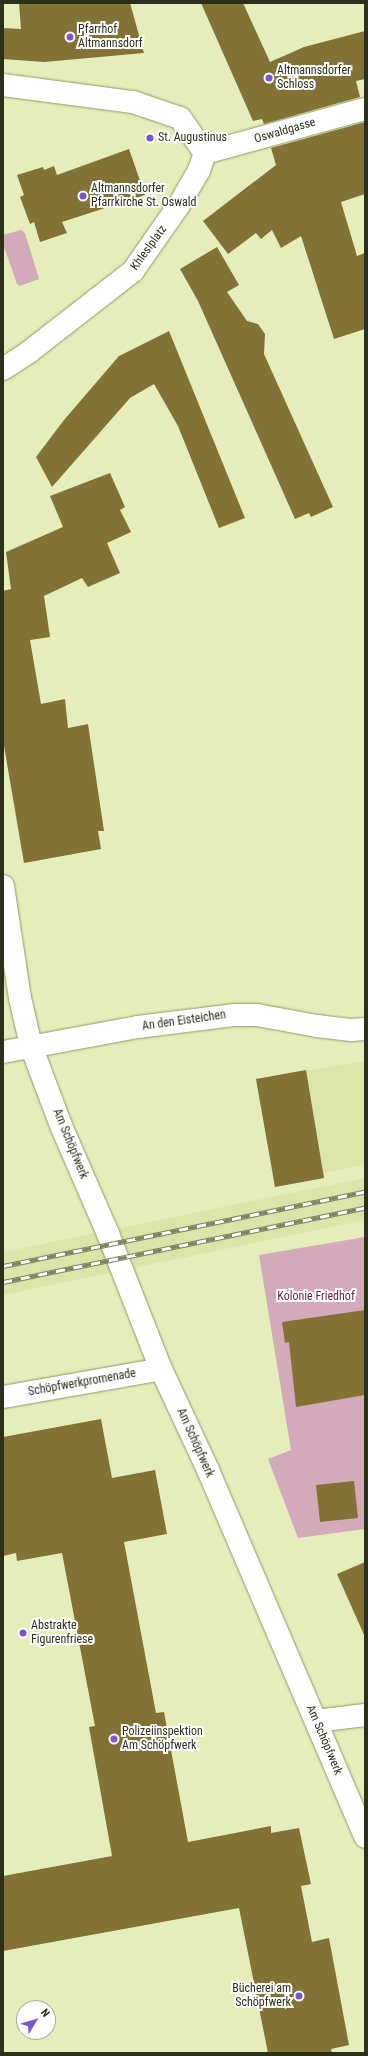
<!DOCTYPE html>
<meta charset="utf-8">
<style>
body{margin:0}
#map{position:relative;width:368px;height:2056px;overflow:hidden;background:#e5edba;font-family:"Roboto Condensed",sans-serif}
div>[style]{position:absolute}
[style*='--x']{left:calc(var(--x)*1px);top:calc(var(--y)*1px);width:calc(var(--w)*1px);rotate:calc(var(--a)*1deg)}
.built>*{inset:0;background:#dbe4a9}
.green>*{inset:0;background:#d3aab9}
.building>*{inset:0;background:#827235}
.roads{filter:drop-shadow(0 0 1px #919868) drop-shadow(0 0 1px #919868)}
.pedestrian>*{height:22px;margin:-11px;padding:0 11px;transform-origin:11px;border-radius:11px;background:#fff}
.minor>*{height:22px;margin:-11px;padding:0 11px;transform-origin:11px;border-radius:11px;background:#fff}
.rail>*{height:4.5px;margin-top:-2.25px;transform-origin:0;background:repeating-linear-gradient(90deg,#fff 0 9px,#7f8462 0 18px);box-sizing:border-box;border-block:1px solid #7f8462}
.dots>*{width:11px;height:11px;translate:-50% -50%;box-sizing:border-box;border:2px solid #fff;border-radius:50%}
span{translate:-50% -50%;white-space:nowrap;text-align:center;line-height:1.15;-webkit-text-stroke:4px #fff;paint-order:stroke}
.poi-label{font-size:12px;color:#2c2f1b}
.left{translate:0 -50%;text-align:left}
.right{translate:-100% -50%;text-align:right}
.street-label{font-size:12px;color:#2c2f1b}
.park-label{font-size:12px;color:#6d2245}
.frame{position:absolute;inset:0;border:4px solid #2c2f1b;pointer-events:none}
.north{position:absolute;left:16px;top:2000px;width:40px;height:40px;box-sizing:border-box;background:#fff;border:1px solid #abaca4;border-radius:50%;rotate:52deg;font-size:11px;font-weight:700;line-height:16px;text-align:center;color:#2c2f1b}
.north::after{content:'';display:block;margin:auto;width:14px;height:18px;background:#7c55ce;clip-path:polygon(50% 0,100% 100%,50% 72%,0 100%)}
</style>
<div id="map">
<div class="built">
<i style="clip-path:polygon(365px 1061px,365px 1164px,324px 1173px,324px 1178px,275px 1187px,256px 1079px)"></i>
<i style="clip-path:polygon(365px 1178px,365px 1220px,3px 1295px,3px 1252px)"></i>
</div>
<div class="green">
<i style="clip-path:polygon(21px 230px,25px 233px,39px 279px,20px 286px,17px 284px,3px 244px,3px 235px)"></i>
<i style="clip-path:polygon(365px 1237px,365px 1529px,298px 1538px,268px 1459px,291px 1450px,259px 1255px)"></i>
</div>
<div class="building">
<i style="clip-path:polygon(19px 3px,130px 3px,144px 53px,44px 62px,3px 59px,3px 28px,21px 29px)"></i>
<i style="clip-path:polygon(201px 3px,243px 3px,270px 62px,304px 47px,365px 31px,365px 79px,356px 81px,360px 97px,264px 124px,262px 119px,253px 121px)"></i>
<i style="clip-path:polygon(365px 122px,365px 194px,341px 202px,357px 256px,365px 253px,365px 329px,334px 339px,301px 236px,281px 248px,272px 230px,261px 239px,256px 233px,228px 254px,203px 221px,276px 165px,271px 148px)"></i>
<i style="clip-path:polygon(129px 149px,145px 195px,62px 222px,67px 233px,40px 242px,34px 222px,30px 224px,20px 197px,24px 195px,17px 175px,43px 167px,44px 170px,54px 166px,57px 175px)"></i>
<i style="clip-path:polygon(217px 247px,239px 285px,227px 292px,247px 321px,258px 324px,265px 334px,264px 354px,333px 507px,311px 517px,309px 513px,295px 519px,198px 301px,180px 269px)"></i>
<i style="clip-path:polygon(169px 331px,245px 518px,219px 528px,178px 426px,154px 384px,130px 398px,52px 487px,36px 457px,64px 420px,119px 356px)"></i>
<i style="clip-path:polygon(110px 473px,125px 507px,120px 510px,131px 532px,107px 543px,120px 573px,88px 587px,82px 578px,44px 596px,50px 637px,30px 640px,41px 704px,65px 699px,68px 728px,88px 724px,104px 831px,98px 831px,101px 849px,24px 863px,3px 740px,3px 591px,11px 589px,6px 552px,63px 527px,50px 496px)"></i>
<i style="clip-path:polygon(306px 1070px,324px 1178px,275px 1187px,256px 1079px)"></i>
<i style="clip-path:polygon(365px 1310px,365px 1395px,296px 1407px,289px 1342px,285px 1343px,282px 1322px)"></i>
<i style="clip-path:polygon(101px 1419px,112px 1478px,155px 1470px,167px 1534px,124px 1542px,156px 1713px,164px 1712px,188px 1842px,271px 1826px,271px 1833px,299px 1828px,311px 1884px,301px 1886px,312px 1942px,329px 1938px,349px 2045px,331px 2049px,332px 2053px,268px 2053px,239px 1908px,3px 1951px,3px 1876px,112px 1856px,89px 1727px,95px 1726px,62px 1553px,17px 1561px,16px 1553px,3px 1556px,3px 1437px)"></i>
<i style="clip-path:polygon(354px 1481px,358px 1518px,320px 1522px,316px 1485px)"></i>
<i style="clip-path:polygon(365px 1562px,365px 1637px,337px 1574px)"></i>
</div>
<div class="roads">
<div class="pedestrian">
<i style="--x:3;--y:1397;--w:160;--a:-10"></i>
</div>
<div class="minor">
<i style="--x:3;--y:85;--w:131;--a:7.5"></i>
<i style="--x:133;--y:102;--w:50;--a:18.8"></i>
<i style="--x:180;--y:118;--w:43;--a:54.5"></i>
<i style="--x:205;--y:153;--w:166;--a:-15.4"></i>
<i style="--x:3;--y:369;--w:31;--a:-33"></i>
<i style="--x:29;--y:352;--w:132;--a:-37.9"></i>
<i style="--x:133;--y:271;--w:80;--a:-55.1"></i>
<i style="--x:179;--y:205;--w:39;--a:-60"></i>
<i style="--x:199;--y:171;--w:19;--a:-72"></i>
<i style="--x:3;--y:886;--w:113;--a:81.4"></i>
<i style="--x:20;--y:998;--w:49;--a:77.1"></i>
<i style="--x:31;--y:1046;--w:88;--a:69.3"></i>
<i style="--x:62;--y:1128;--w:116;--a:66.5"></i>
<i style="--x:108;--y:1234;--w:145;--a:68.6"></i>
<i style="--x:161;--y:1369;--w:111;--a:65"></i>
<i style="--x:208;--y:1470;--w:399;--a:66.8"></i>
<i style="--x:3;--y:1052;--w:137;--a:-10.5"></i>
<i style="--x:138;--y:1027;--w:98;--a:-7.1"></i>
<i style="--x:235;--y:1015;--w:22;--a:0"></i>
<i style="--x:257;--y:1015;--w:61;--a:10.4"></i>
<i style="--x:317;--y:1026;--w:34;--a:7"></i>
<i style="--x:351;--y:1030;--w:14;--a:-4"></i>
<i style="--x:316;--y:1721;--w:49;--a:-7"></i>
</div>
</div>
<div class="rail">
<i style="--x:3;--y:1266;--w:369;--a:-11.6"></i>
<i style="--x:3;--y:1282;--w:369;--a:-11.6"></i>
</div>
<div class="dots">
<i style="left:70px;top:37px;background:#7c55ce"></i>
<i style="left:269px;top:78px;background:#7c55ce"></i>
<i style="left:150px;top:138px;background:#7c55ce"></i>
<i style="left:83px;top:196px;background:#7c55ce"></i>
<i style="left:23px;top:1633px;background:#7c55ce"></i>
<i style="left:114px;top:1739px;background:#7c55ce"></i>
<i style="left:299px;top:1996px;background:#7c55ce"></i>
</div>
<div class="poi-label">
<span class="left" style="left:78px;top:37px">Pfarrhof<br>Altmannsdorf</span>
<span class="left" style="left:277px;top:78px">Altmannsdorfer<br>Schloss</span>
<span class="left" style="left:158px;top:138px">St. Augustinus</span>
<span class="left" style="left:91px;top:196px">Altmannsdorfer<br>Pfarrkirche St. Oswald</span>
<span class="left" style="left:31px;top:1633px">Abstrakte<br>Figurenfriese</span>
<span class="left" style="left:122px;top:1739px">Polizeiinspektion<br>Am Schöpfwerk</span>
<span class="right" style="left:291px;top:1996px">Bücherei am<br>Schöpfwerk</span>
</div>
<div class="street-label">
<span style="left:285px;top:131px;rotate:-16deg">Oswaldgasse</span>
<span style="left:149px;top:248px;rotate:-54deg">Khleslplatz</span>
<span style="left:184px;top:1021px;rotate:-8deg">An den Eisteichen</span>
<span style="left:70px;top:1144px;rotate:68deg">Am Schöpfwerk</span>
<span style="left:82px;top:1383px;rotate:-10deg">Schöpfwerkpromenade</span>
<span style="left:195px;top:1443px;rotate:66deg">Am Schöpfwerk</span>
<span style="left:324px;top:1740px;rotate:67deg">Am Schöpfwerk</span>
</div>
<div class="park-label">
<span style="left:316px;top:1297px">Kolonie Friedhof</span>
</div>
<div class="frame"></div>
<div class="north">N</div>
</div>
